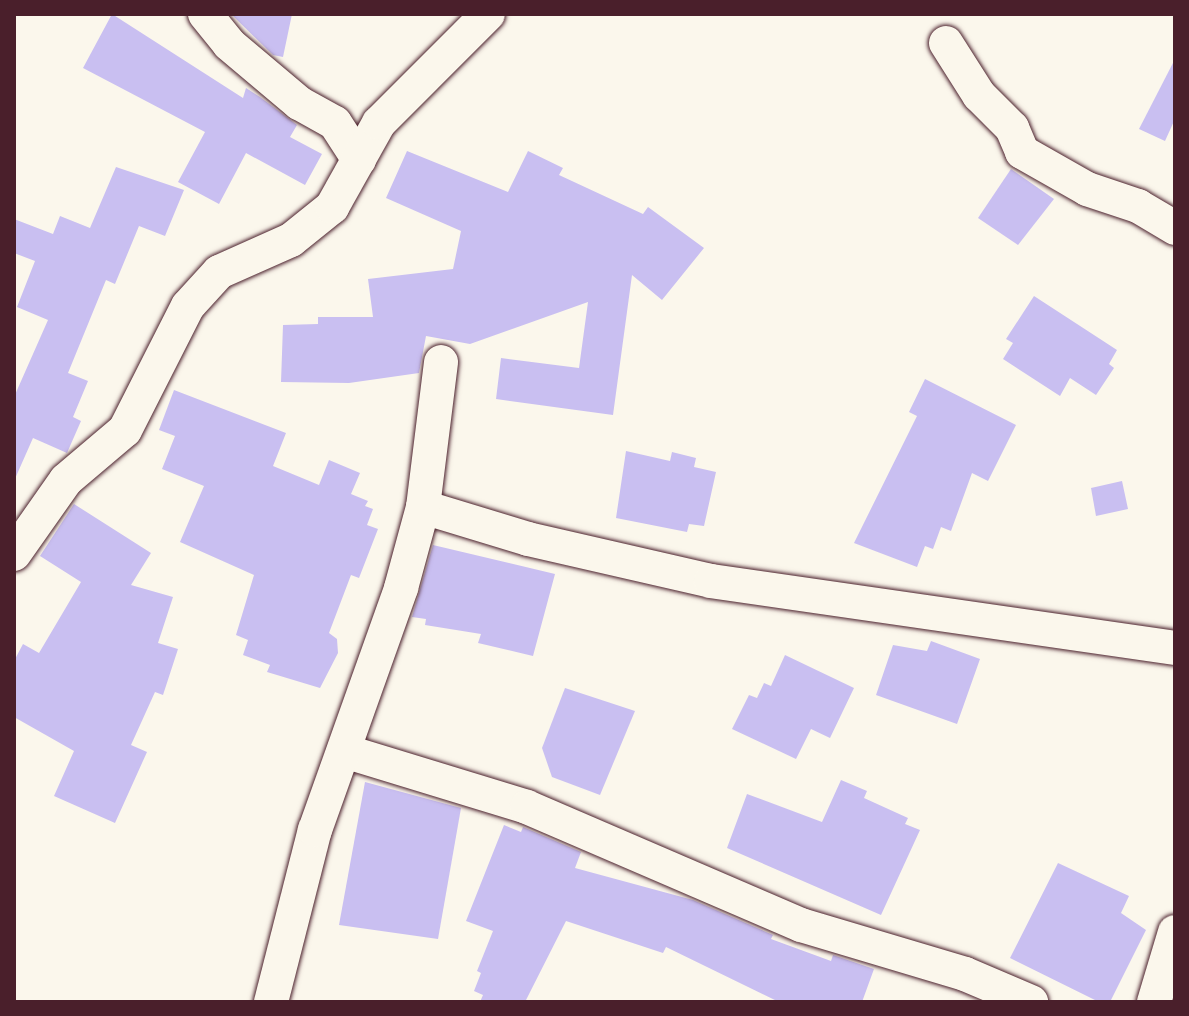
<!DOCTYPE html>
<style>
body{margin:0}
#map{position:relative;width:1189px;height:1016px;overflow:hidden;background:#fbf7ec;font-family:Sriracha,sans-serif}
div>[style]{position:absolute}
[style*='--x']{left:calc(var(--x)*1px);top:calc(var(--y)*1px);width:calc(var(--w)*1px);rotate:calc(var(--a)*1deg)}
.building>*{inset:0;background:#c9bff1}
.roads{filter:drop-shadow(0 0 2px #4a1f2b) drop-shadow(0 0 2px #4a1f2b)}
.minor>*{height:34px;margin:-17px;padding:0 17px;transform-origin:17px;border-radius:17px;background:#fbf7ec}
span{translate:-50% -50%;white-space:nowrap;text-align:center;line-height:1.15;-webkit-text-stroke:6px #fbf7ec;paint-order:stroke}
.frame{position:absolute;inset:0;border:16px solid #4a1f2b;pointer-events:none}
</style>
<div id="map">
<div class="building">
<i style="clip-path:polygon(112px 14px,243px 98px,246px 88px,260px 97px,297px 125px,290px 137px,322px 154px,305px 185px,246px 153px,219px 204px,178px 182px,205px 132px,83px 68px)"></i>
<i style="clip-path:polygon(231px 14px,292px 14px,283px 57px,273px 55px)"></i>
<i style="clip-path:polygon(1175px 59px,1175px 119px,1165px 141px,1139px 129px)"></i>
<i style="clip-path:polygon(407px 151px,508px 192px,528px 151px,563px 168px,559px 175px,643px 214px,648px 207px,704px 248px,662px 300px,632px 275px,613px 415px,496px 399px,501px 358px,579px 368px,588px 302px,470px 344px,426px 336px,419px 373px,349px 383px,281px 382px,283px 325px,318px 324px,318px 317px,373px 317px,368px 279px,453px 269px,461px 231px,386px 198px)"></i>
<i style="clip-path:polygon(116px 167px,184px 190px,165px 236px,139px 226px,115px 284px,106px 280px,68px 373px,88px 381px,73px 417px,81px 421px,67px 453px,33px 438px,14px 481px,14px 397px,48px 320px,17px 307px,35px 261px,14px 253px,14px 219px,53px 234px,60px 216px,90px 228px)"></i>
<i style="clip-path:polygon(1011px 169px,1054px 199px,1018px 245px,978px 218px)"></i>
<i style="clip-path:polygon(1034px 296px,1117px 350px,1109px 364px,1114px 368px,1096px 395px,1070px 378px,1060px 396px,1003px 359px,1013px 343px,1006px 339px)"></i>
<i style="clip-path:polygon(925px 379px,1016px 425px,988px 481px,972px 473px,951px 531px,941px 527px,933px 549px,925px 546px,917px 567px,854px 543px,917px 416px,909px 412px)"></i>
<i style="clip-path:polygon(174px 390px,286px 433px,273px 466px,319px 485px,329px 460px,360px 473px,351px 494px,368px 501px,365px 506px,373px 509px,367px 525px,378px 529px,359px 578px,351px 575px,329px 633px,337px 639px,338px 653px,320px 688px,267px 672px,270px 665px,243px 655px,248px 640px,236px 635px,254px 575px,180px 542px,204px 486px,162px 469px,175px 436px,159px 430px)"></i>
<i style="clip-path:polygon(626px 451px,670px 461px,672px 452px,696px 458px,694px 467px,716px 472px,704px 526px,689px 524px,687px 532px,616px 518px)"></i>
<i style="clip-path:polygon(1122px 481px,1128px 509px,1096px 516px,1091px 488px)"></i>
<i style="clip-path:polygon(74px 504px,151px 553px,131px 585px,173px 597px,158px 643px,178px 649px,163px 695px,155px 692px,131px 745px,147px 752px,115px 823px,54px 796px,74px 751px,14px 717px,14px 661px,23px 644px,39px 653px,81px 582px,40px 556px)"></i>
<i style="clip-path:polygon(433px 545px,555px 574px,533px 656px,478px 643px,481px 634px,425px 625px,426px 619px,412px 617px)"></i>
<i style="clip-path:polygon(931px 641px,980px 659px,957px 724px,876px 695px,893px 645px,927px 651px)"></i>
<i style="clip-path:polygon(785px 655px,854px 688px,830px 738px,811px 729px,796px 759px,732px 729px,749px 695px,757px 698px,764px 683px,771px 686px)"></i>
<i style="clip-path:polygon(565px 688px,635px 711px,600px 795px,552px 777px,542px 748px)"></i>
<i style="clip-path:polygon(841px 780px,867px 791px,864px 798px,908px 818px,905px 824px,920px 830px,881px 915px,727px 848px,747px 794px,822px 822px)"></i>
<i style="clip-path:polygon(365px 782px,461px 808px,438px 939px,339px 925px)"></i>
<i style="clip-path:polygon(504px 825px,521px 832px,523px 827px,581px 852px,575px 868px,693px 900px,773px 935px,771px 939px,831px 961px,833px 955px,874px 969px,862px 1002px,779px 1002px,666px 947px,663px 953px,566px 921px,525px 1002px,480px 1002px,483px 995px,474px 991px,481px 973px,477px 971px,493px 931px,466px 921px)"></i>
<i style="clip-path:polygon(1058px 863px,1129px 896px,1121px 913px,1146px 930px,1110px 1002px,1099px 1002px,1010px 958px)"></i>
</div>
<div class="roads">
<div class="minor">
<i style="--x:205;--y:14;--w:38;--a:51"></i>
<i style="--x:229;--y:44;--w:92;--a:40.1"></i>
<i style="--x:299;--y:103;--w:41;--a:29.1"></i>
<i style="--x:335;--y:123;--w:44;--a:57"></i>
<i style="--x:946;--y:43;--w:62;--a:57.6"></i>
<i style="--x:979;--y:95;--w:47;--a:45"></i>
<i style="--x:1012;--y:128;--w:26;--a:67"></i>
<i style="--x:1022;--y:152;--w:75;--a:29.6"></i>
<i style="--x:1087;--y:189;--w:54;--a:18.4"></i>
<i style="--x:1138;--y:206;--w:43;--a:30.7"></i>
<i style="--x:423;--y:507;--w:110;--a:16.9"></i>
<i style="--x:528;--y:539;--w:188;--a:12.9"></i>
<i style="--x:711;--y:581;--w:469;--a:8.2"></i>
<i style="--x:14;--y:554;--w:90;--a:-54.9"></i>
<i style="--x:66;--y:480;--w:77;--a:-40.3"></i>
<i style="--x:125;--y:430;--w:139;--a:-63.1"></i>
<i style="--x:188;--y:306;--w:46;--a:-47.6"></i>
<i style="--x:219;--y:272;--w:79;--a:-24"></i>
<i style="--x:291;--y:240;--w:53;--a:-38.8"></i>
<i style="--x:332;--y:207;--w:96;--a:-60.8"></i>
<i style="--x:379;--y:123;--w:154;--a:-45"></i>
<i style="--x:344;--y:751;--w:191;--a:17"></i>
<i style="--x:527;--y:807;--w:298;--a:23.3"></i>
<i style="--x:801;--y:925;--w:171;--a:16.6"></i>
<i style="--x:965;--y:974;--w:72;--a:23"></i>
<i style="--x:271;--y:1002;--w:178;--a:-75.7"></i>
<i style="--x:315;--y:830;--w:257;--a:-70.4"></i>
<i style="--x:401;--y:588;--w:84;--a:-74.8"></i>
<i style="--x:423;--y:507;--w:146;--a:-82.9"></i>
<i style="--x:1154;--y:1002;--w:73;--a:-73.3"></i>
</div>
</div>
<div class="frame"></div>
</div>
